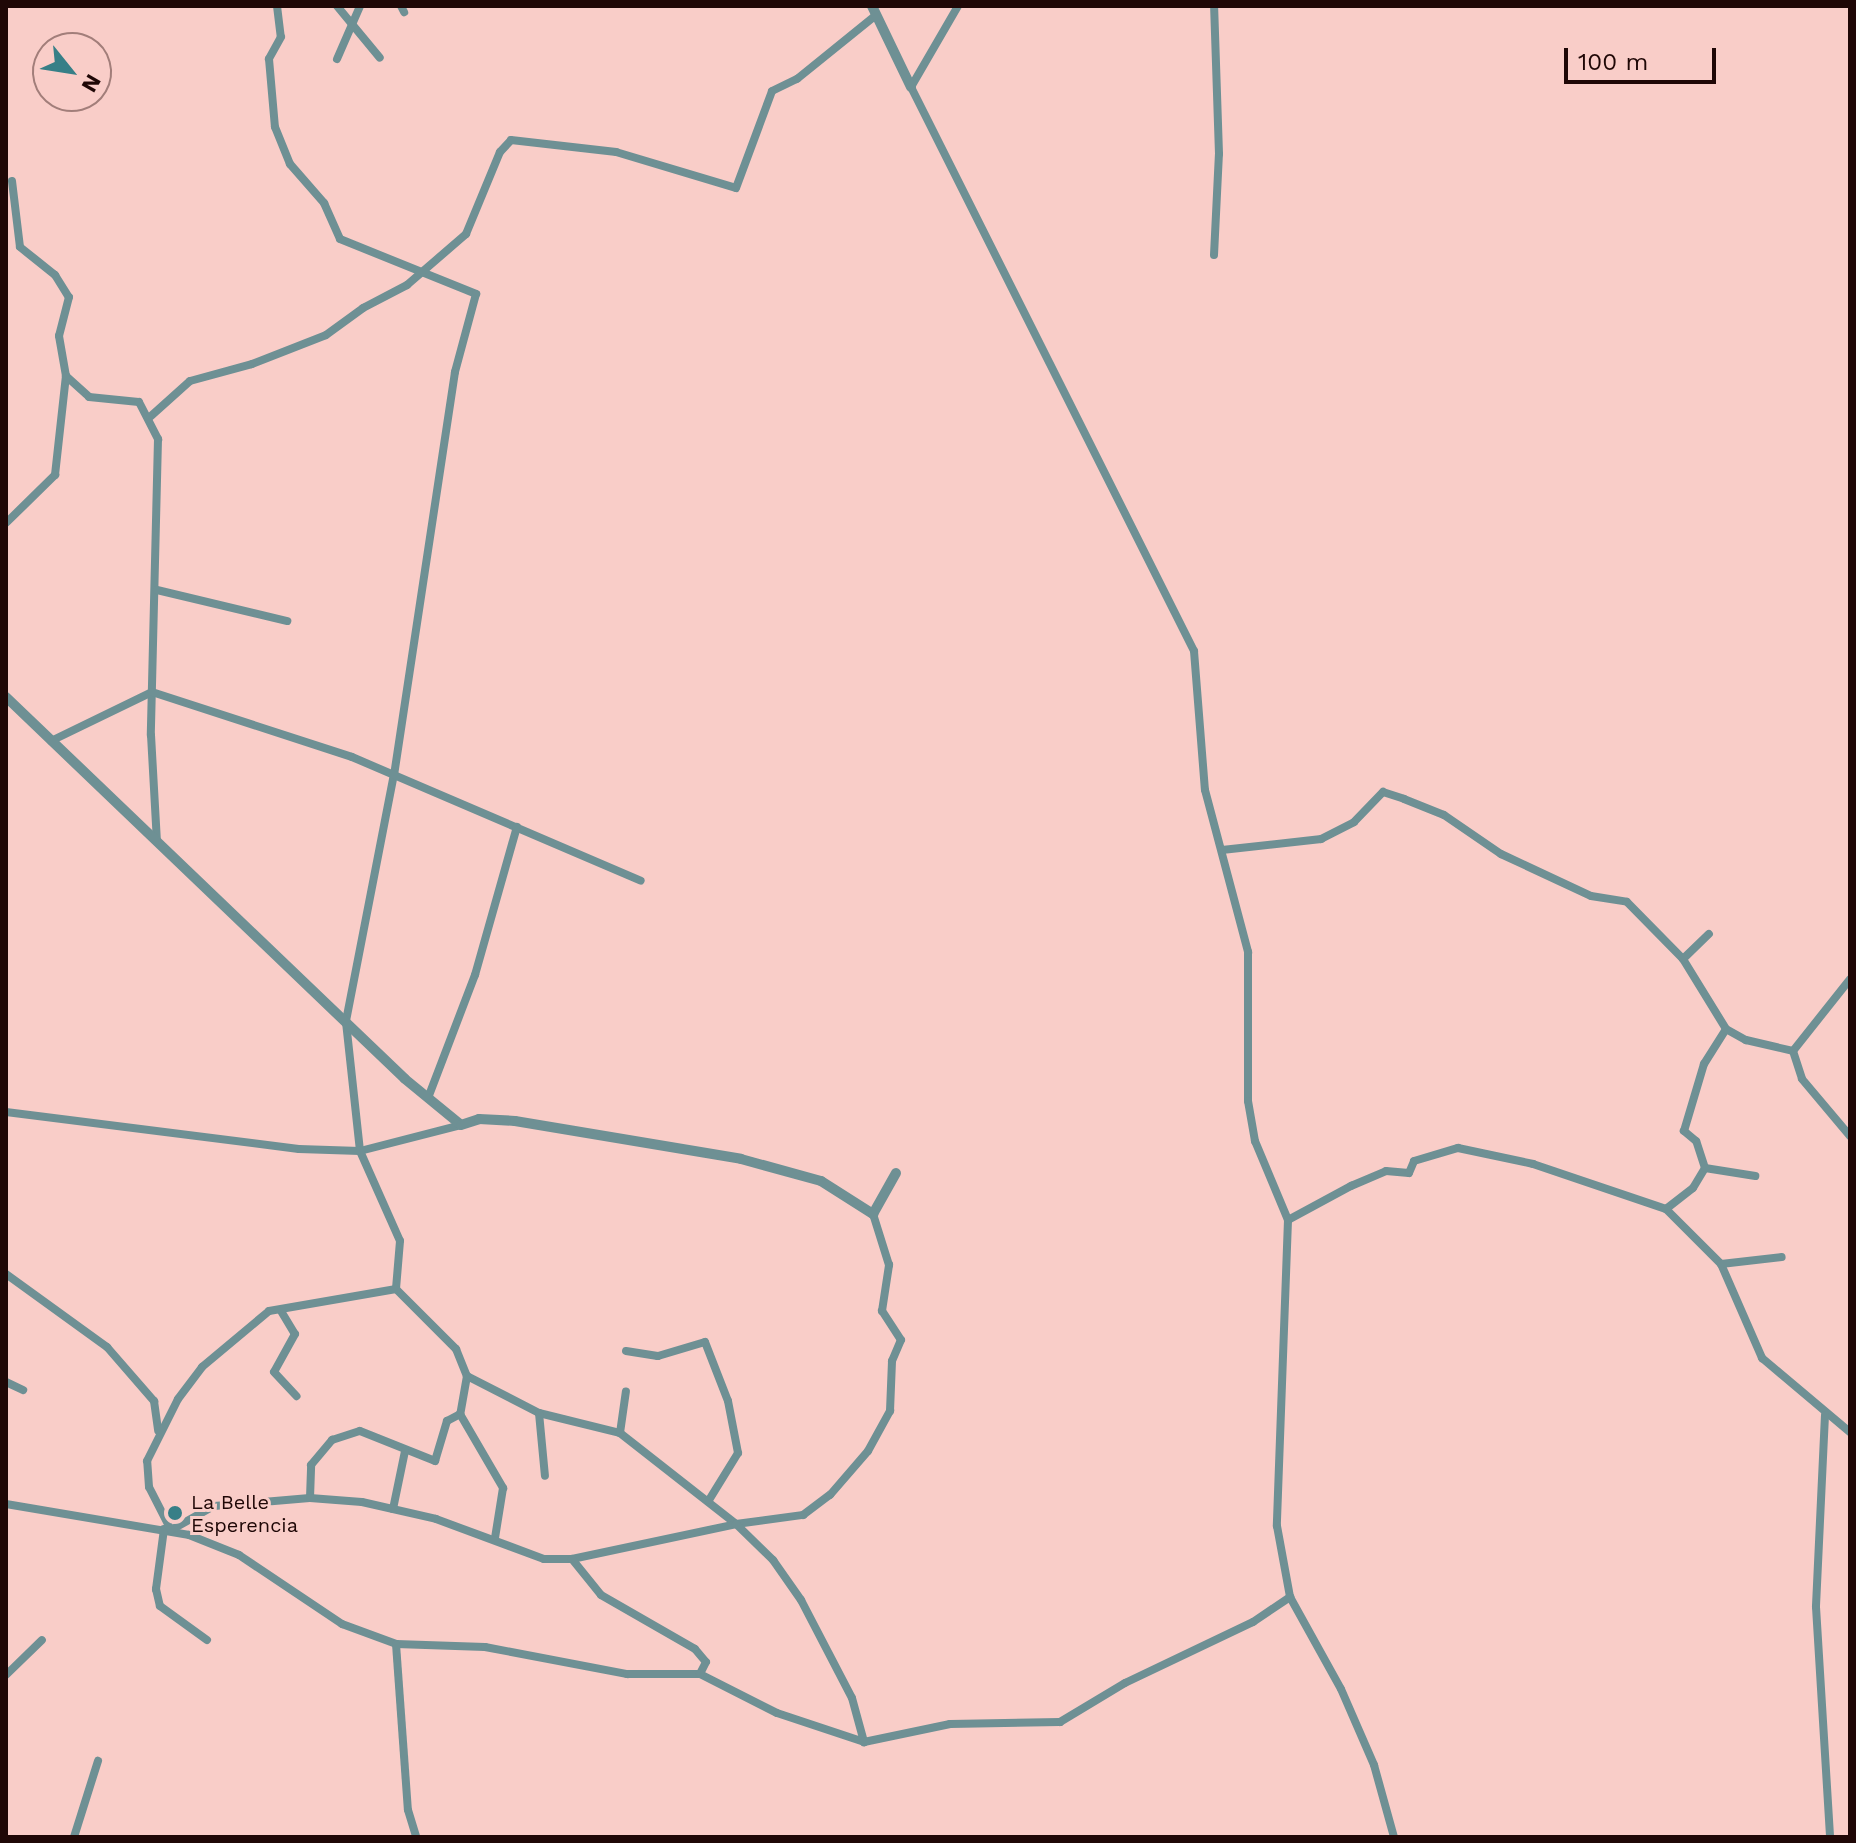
<!DOCTYPE html>
<style>
body{margin:0}
#map{position:relative;width:1856px;height:1843px;overflow:hidden;background:#f9cdc8;font-family:"Work Sans",sans-serif}
div>[style]{position:absolute}
[style*='--x']{left:calc(var(--x)*1px);top:calc(var(--y)*1px);width:calc(var(--w)*1px);rotate:calc(var(--a)*1deg)}
.minor>*{height:8px;margin:-4px;padding:0 4px;transform-origin:4px;border-radius:4px;background:#6e9094}
.tertiary>*{height:10px;margin:-5px;padding:0 5px;transform-origin:5px;border-radius:5px;background:#6e9094}
.dots>*{width:22px;height:22px;translate:-50% -50%;box-sizing:border-box;border:4px solid #f9cdc8;border-radius:50%}
span{translate:-50% -50%;white-space:nowrap;text-align:center;line-height:1.15;-webkit-text-stroke:6px #f9cdc8;paint-order:stroke}
.poi-label{font-size:20px;color:#1f0706}
.left{translate:0 -50%;text-align:left}
.frame{position:absolute;inset:0;border:8px solid #1f0706;pointer-events:none}
.north{position:absolute;left:32px;top:32px;width:80px;height:80px;box-sizing:border-box;background:#f9cdc8;border:2px solid #a27e7a;border-radius:50%;rotate:120deg;font-size:22px;font-weight:700;line-height:32px;text-align:center;color:#1f0706}
.north::after{content:'';display:block;margin:auto;width:28px;height:36px;background:#377f87;clip-path:polygon(50% 0,100% 100%,50% 72%,0 100%)}
.scale{position:absolute;left:1564px;top:48px;width:152px;height:36px;box-sizing:border-box;border:4px solid #1f0706;border-top:0;padding-left:10px;font-size:24px;line-height:28px;white-space:nowrap;color:#1f0706;-webkit-text-stroke:6px #f9cdc8;paint-order:stroke}
</style>
<div id="map">
<div class="minor">
<i style="--x:277;--y:6;--w:31;--a:83"></i>
<i style="--x:281;--y:37;--w:25;--a:119"></i>
<i style="--x:269;--y:59;--w:68;--a:85"></i>
<i style="--x:275;--y:127;--w:40;--a:68"></i>
<i style="--x:290;--y:164;--w:52;--a:48.9"></i>
<i style="--x:324;--y:203;--w:39;--a:66"></i>
<i style="--x:340;--y:239;--w:147;--a:22"></i>
<i style="--x:476;--y:294;--w:81;--a:105.1"></i>
<i style="--x:455;--y:372;--w:407;--a:98.6"></i>
<i style="--x:394;--y:774;--w:253;--a:101"></i>
<i style="--x:346;--y:1022;--w:130;--a:83.8"></i>
<i style="--x:360;--y:1151;--w:104;--a:-14.4"></i>
<i style="--x:337;--y:6;--w:67;--a:50.4"></i>
<i style="--x:401;--y:6;--w:7;--a:63"></i>
<i style="--x:958;--y:6;--w:94;--a:120.1"></i>
<i style="--x:911;--y:87;--w:631;--a:63.35"></i>
<i style="--x:1194;--y:651;--w:139;--a:85.5"></i>
<i style="--x:1205;--y:790;--w:168;--a:75.1"></i>
<i style="--x:1248;--y:952;--w:149;--a:90"></i>
<i style="--x:1248;--y:1101;--w:41;--a:80.1"></i>
<i style="--x:1255;--y:1141;--w:86;--a:67.3"></i>
<i style="--x:1288;--y:1220;--w:306;--a:92.1"></i>
<i style="--x:1277;--y:1526;--w:72;--a:79.6"></i>
<i style="--x:1290;--y:1597;--w:105;--a:61"></i>
<i style="--x:1341;--y:1689;--w:83;--a:66.5"></i>
<i style="--x:1374;--y:1765;--w:75;--a:74.5"></i>
<i style="--x:337;--y:59;--w:58;--a:-66.5"></i>
<i style="--x:12;--y:181;--w:66;--a:83.1"></i>
<i style="--x:20;--y:247;--w:45;--a:38.7"></i>
<i style="--x:55;--y:275;--w:26;--a:58"></i>
<i style="--x:69;--y:297;--w:40;--a:104.4"></i>
<i style="--x:59;--y:336;--w:41;--a:80.1"></i>
<i style="--x:66;--y:376;--w:31;--a:42"></i>
<i style="--x:89;--y:397;--w:50;--a:5.7"></i>
<i style="--x:139;--y:402;--w:42;--a:62.8"></i>
<i style="--x:158;--y:439;--w:296;--a:91.4"></i>
<i style="--x:151;--y:735;--w:107;--a:86.8"></i>
<i style="--x:1214;--y:255;--w:101;--a:-87.2"></i>
<i style="--x:1219;--y:154;--w:148;--a:-91.9"></i>
<i style="--x:151;--y:416;--w:52;--a:-41.9"></i>
<i style="--x:190;--y:381;--w:64;--a:-15.3"></i>
<i style="--x:252;--y:364;--w:79;--a:-21.4"></i>
<i style="--x:326;--y:335;--w:46;--a:-36.1"></i>
<i style="--x:363;--y:308;--w:50;--a:-27.6"></i>
<i style="--x:407;--y:285;--w:78;--a:-40.8"></i>
<i style="--x:466;--y:234;--w:89;--a:-67.5"></i>
<i style="--x:500;--y:152;--w:16;--a:-47"></i>
<i style="--x:511;--y:140;--w:106;--a:6.5"></i>
<i style="--x:616;--y:152;--w:125;--a:16.7"></i>
<i style="--x:736;--y:188;--w:103;--a:-69.6"></i>
<i style="--x:772;--y:91;--w:28;--a:-26"></i>
<i style="--x:797;--y:79;--w:102;--a:-39"></i>
<i style="--x:6;--y:523;--w:69;--a:-44.4"></i>
<i style="--x:55;--y:475;--w:100;--a:-83.7"></i>
<i style="--x:157;--y:590;--w:134;--a:13.4"></i>
<i style="--x:51;--y:741;--w:112;--a:-25.9"></i>
<i style="--x:152;--y:692;--w:210;--a:18"></i>
<i style="--x:352;--y:757;--w:314;--a:23.2"></i>
<i style="--x:1222;--y:850;--w:100;--a:-6.3"></i>
<i style="--x:1321;--y:839;--w:37;--a:-27"></i>
<i style="--x:1354;--y:822;--w:42;--a:-46"></i>
<i style="--x:1383;--y:792;--w:22;--a:18"></i>
<i style="--x:1404;--y:799;--w:43;--a:21.8"></i>
<i style="--x:1444;--y:815;--w:69;--a:34.4"></i>
<i style="--x:1501;--y:854;--w:99;--a:25"></i>
<i style="--x:1591;--y:896;--w:36;--a:9"></i>
<i style="--x:1627;--y:902;--w:80;--a:45.5"></i>
<i style="--x:1683;--y:959;--w:82;--a:58.4"></i>
<i style="--x:1683;--y:959;--w:36;--a:-44"></i>
<i style="--x:1793;--y:1051;--w:29;--a:72"></i>
<i style="--x:1802;--y:1079;--w:75;--a:49.9"></i>
<i style="--x:428;--y:1098;--w:132;--a:-69.1"></i>
<i style="--x:475;--y:975;--w:154;--a:-74.2"></i>
<i style="--x:6;--y:1112;--w:295;--a:7.2"></i>
<i style="--x:299;--y:1149;--w:61;--a:1.9"></i>
<i style="--x:360;--y:1151;--w:98;--a:66"></i>
<i style="--x:400;--y:1241;--w:48;--a:94.8"></i>
<i style="--x:396;--y:1289;--w:85;--a:45"></i>
<i style="--x:456;--y:1349;--w:29;--a:68"></i>
<i style="--x:467;--y:1376;--w:81;--a:27.2"></i>
<i style="--x:539;--y:1413;--w:83;--a:13.9"></i>
<i style="--x:620;--y:1433;--w:147;--a:38.1"></i>
<i style="--x:736;--y:1524;--w:68;--a:-7.7"></i>
<i style="--x:803;--y:1515;--w:34;--a:-37"></i>
<i style="--x:830;--y:1495;--w:58;--a:-49.2"></i>
<i style="--x:868;--y:1451;--w:46;--a:-61.2"></i>
<i style="--x:890;--y:1411;--w:50;--a:-87.7"></i>
<i style="--x:892;--y:1361;--w:23;--a:-67"></i>
<i style="--x:901;--y:1340;--w:35;--a:-123"></i>
<i style="--x:882;--y:1311;--w:47;--a:-81.3"></i>
<i style="--x:889;--y:1265;--w:53;--a:-107.4"></i>
<i style="--x:1705;--y:1168;--w:51;--a:9.1"></i>
<i style="--x:1666;--y:1209;--w:34;--a:-38"></i>
<i style="--x:1693;--y:1188;--w:23;--a:-59"></i>
<i style="--x:1705;--y:1168;--w:28;--a:-108"></i>
<i style="--x:1696;--y:1141;--w:16;--a:-140"></i>
<i style="--x:1684;--y:1131;--w:70;--a:-73.4"></i>
<i style="--x:1704;--y:1064;--w:41;--a:-57.8"></i>
<i style="--x:1726;--y:1029;--w:23;--a:29"></i>
<i style="--x:1746;--y:1040;--w:48;--a:13.2"></i>
<i style="--x:1793;--y:1051;--w:92;--a:-51.6"></i>
<i style="--x:1288;--y:1220;--w:72;--a:-28.4"></i>
<i style="--x:1351;--y:1186;--w:38;--a:-23"></i>
<i style="--x:1386;--y:1171;--w:23;--a:5"></i>
<i style="--x:1409;--y:1173;--w:13;--a:-67"></i>
<i style="--x:1414;--y:1161;--w:46;--a:-16.5"></i>
<i style="--x:1458;--y:1148;--w:77;--a:12"></i>
<i style="--x:1533;--y:1164;--w:140;--a:18.7"></i>
<i style="--x:1666;--y:1209;--w:78;--a:45"></i>
<i style="--x:1721;--y:1264;--w:103;--a:66.4"></i>
<i style="--x:1762;--y:1358;--w:115;--a:40.1"></i>
<i style="--x:1721;--y:1264;--w:61;--a:-6.5"></i>
<i style="--x:6;--y:1274;--w:125;--a:35.9"></i>
<i style="--x:107;--y:1347;--w:72;--a:49"></i>
<i style="--x:154;--y:1401;--w:30;--a:82"></i>
<i style="--x:281;--y:1311;--w:27;--a:59"></i>
<i style="--x:295;--y:1334;--w:43;--a:118.9"></i>
<i style="--x:274;--y:1372;--w:33;--a:47"></i>
<i style="--x:626;--y:1351;--w:32;--a:9"></i>
<i style="--x:658;--y:1356;--w:49;--a:-16.6"></i>
<i style="--x:705;--y:1342;--w:63;--a:68.7"></i>
<i style="--x:728;--y:1401;--w:53;--a:79.1"></i>
<i style="--x:738;--y:1453;--w:55;--a:121.7"></i>
<i style="--x:467;--y:1376;--w:39;--a:100"></i>
<i style="--x:460;--y:1414;--w:86;--a:59.8"></i>
<i style="--x:503;--y:1488;--w:51;--a:99.1"></i>
<i style="--x:6;--y:1382;--w:19;--a:25"></i>
<i style="--x:539;--y:1413;--w:63;--a:84.6"></i>
<i style="--x:1825;--y:1415;--w:192;--a:92.7"></i>
<i style="--x:1816;--y:1607;--w:230;--a:86.5"></i>
<i style="--x:620;--y:1433;--w:42;--a:-81.9"></i>
<i style="--x:310;--y:1498;--w:33;--a:-88"></i>
<i style="--x:311;--y:1465;--w:33;--a:-50"></i>
<i style="--x:332;--y:1440;--w:29;--a:-18"></i>
<i style="--x:360;--y:1431;--w:81;--a:21.8"></i>
<i style="--x:435;--y:1461;--w:42;--a:-73.3"></i>
<i style="--x:447;--y:1421;--w:15;--a:-28"></i>
<i style="--x:6;--y:1504;--w:186;--a:9.6"></i>
<i style="--x:189;--y:1535;--w:54;--a:21.8"></i>
<i style="--x:239;--y:1555;--w:124;--a:33.8"></i>
<i style="--x:342;--y:1624;--w:58;--a:20.3"></i>
<i style="--x:396;--y:1644;--w:89;--a:1.9"></i>
<i style="--x:485;--y:1647;--w:145;--a:10.8"></i>
<i style="--x:627;--y:1674;--w:73;--a:0"></i>
<i style="--x:700;--y:1674;--w:86;--a:26.9"></i>
<i style="--x:777;--y:1713;--w:92;--a:18.4"></i>
<i style="--x:393;--y:1509;--w:59;--a:-78.3"></i>
<i style="--x:164;--y:1529;--w:61;--a:97.6"></i>
<i style="--x:156;--y:1589;--w:17;--a:77"></i>
<i style="--x:160;--y:1606;--w:58;--a:35.9"></i>
<i style="--x:171;--y:1530;--w:49;--a:-29.2"></i>
<i style="--x:214;--y:1506;--w:96;--a:-4.8"></i>
<i style="--x:310;--y:1498;--w:52;--a:4.4"></i>
<i style="--x:362;--y:1502;--w:76;--a:12.9"></i>
<i style="--x:436;--y:1519;--w:115;--a:20.3"></i>
<i style="--x:544;--y:1559;--w:28;--a:0"></i>
<i style="--x:572;--y:1559;--w:168;--a:-12"></i>
<i style="--x:736;--y:1524;--w:52;--a:44.2"></i>
<i style="--x:773;--y:1560;--w:49;--a:55"></i>
<i style="--x:801;--y:1600;--w:110;--a:62.5"></i>
<i style="--x:852;--y:1698;--w:46;--a:74.7"></i>
<i style="--x:864;--y:1742;--w:88;--a:-11.8"></i>
<i style="--x:950;--y:1724;--w:110;--a:-1"></i>
<i style="--x:1060;--y:1722;--w:76;--a:-31"></i>
<i style="--x:1125;--y:1683;--w:142;--a:-25.5"></i>
<i style="--x:1253;--y:1622;--w:45;--a:-34"></i>
<i style="--x:171;--y:1530;--w:48;--a:-117.1"></i>
<i style="--x:149;--y:1487;--w:26;--a:-94"></i>
<i style="--x:147;--y:1461;--w:69;--a:-63.4"></i>
<i style="--x:178;--y:1399;--w:40;--a:-53"></i>
<i style="--x:202;--y:1367;--w:87;--a:-39.9"></i>
<i style="--x:269;--y:1311;--w:129;--a:-9.8"></i>
<i style="--x:572;--y:1559;--w:46;--a:51.1"></i>
<i style="--x:601;--y:1595;--w:108;--a:29.9"></i>
<i style="--x:695;--y:1649;--w:17;--a:50"></i>
<i style="--x:706;--y:1662;--w:13;--a:117"></i>
<i style="--x:396;--y:1644;--w:166;--a:85.9"></i>
<i style="--x:408;--y:1810;--w:28;--a:73"></i>
<i style="--x:6;--y:1675;--w:50;--a:-44.2"></i>
<i style="--x:74;--y:1837;--w:80;--a:-72.5"></i>
</div>
<div class="tertiary">
<i style="--x:872;--y:6;--w:90;--a:64.3"></i>
<i style="--x:6;--y:697;--w:552;--a:43.75"></i>
<i style="--x:405;--y:1079;--w:72;--a:39.4"></i>
<i style="--x:461;--y:1125;--w:19;--a:-18"></i>
<i style="--x:479;--y:1119;--w:36;--a:3"></i>
<i style="--x:515;--y:1121;--w:229;--a:9.5"></i>
<i style="--x:741;--y:1159;--w:83;--a:15.4"></i>
<i style="--x:821;--y:1181;--w:62;--a:32.4"></i>
<i style="--x:873;--y:1214;--w:47;--a:-60.7"></i>
</div>
<div class="dots">
<i style="left:175px;top:1513px;background:#377f87"></i>
</div>
<div class="poi-label">
<span class="left" style="left:191px;top:1514px">La Belle<br>Esperencia</span>
</div>
<div class="frame"></div>
<div class="north">N</div>
<div class="scale">100 m</div>
</div>
